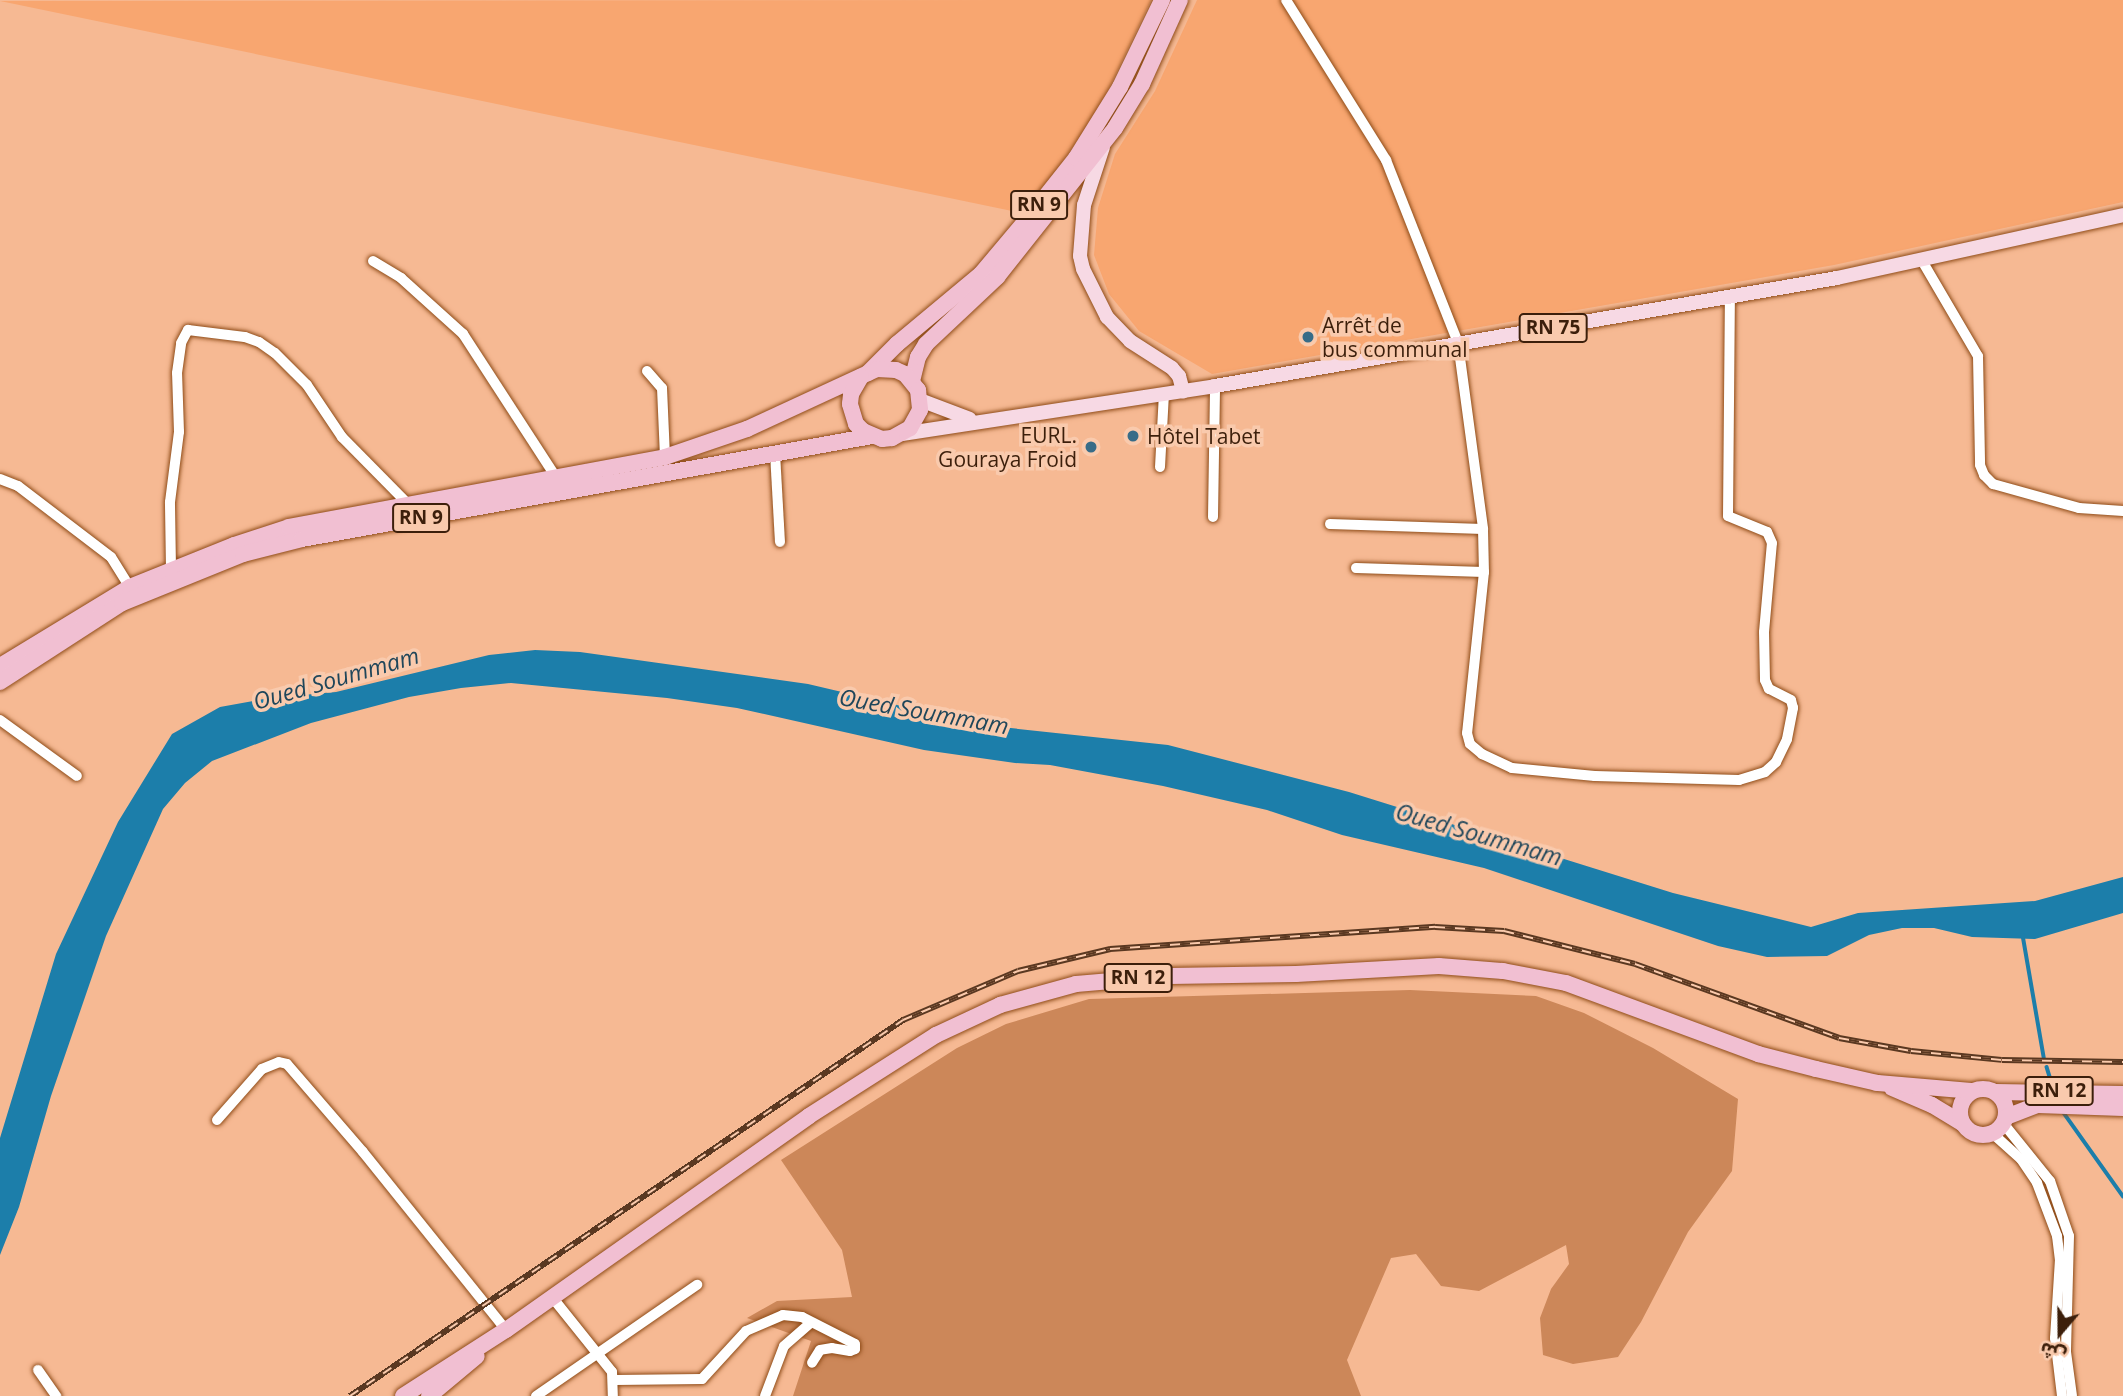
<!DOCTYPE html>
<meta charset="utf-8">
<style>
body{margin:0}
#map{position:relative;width:2123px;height:1396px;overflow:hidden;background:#f6b993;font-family:"Open Sans","Noto Sans Arabic",sans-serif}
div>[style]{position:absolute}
.built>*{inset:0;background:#f8a670}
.green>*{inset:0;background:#cc8759}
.water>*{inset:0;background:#1c7eaa}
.stream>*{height:3.5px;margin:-1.75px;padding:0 1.75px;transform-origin:1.75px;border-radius:1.75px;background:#1c7eaa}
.roads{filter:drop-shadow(0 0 2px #8f4c18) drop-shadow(0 0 2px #8f4c18)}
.minor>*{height:10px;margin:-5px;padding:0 5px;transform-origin:5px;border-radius:5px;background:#fff}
.major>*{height:14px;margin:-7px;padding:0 7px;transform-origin:7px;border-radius:7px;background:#f7d9e4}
.highway>*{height:16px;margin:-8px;padding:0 8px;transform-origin:8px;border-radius:8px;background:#f1bfd2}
.highway>.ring{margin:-8px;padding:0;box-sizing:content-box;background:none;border:16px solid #f1bfd2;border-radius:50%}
.rail>*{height:6px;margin-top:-3px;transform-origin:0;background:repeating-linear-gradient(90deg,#f9caad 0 10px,#5a3821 0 20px);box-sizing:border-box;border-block:2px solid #5a3821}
.dots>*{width:19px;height:19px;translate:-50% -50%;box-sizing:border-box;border:4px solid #f9caad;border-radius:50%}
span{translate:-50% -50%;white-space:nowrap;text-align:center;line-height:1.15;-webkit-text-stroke:7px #f9caad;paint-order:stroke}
.shield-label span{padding:2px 5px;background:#f9caad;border:2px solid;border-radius:5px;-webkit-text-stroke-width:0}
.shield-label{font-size:19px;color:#3c1f0b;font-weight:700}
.poi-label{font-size:21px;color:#3c1f0b}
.left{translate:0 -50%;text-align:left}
.right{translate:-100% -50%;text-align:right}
.water-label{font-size:23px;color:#1f465a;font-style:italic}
.north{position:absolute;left:2025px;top:1298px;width:70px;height:70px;-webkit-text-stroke:5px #f9caad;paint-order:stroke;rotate:200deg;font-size:19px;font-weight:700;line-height:28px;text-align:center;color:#3c1f0b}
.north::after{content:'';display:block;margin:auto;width:24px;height:32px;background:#3c1f0b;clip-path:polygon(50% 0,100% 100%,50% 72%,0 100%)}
</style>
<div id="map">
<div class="built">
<div style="clip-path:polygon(1151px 0,1100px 107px,1057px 170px,1022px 213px,0 1px)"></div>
<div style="clip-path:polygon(1197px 0,2123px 0,2123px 202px,1834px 265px,1212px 374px,1139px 331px,1109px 294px,1094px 255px,1098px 208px,1115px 154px,1155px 91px)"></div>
</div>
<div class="green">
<div style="clip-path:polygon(1410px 990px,1536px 996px,1584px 1013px,1653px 1048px,1738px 1099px,1732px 1171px,1688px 1232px,1641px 1322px,1618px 1357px,1573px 1364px,1543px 1355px,1540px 1318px,1551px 1289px,1569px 1264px,1566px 1245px,1479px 1291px,1441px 1286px,1416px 1254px,1391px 1258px,1347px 1360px,1361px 1396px,793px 1396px,811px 1341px,747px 1318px,777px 1301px,852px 1297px,842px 1250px,781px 1160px,957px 1048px,1006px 1024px,1089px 999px)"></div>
</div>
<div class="water">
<div style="clip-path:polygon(535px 650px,580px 652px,808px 684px,982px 725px,1168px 745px,1349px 792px,1673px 893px,1811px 927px,1858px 913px,2035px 901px,2123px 877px,2123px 913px,2035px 939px,1972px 937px,1934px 928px,1902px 928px,1869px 935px,1827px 956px,1767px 957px,1718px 946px,1484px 868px,1342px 835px,1267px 810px,1163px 786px,1050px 765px,1015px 763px,924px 750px,737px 708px,667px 698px,511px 683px,461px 688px,409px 697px,311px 723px,212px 761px,185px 783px,163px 809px,106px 936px,51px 1096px,19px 1207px,0 1255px,0 1138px,56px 954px,118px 822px,172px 734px,220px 707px,269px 698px,336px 692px,489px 655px)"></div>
</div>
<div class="stream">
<div style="left:2023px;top:935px;width:124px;rotate:80.2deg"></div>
<div style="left:2047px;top:1067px;width:14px;rotate:73deg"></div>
<div style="left:2064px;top:1113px;width:102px;rotate:54.6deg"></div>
</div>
<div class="roads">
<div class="minor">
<div style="left:1286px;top:0;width:189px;rotate:58deg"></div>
<div style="left:1386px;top:160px;width:197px;rotate:68.5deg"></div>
<div style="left:1458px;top:343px;width:188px;rotate:82.3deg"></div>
<div style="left:1483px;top:529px;width:43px;rotate:88.7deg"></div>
<div style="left:1484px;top:572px;width:162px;rotate:96deg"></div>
<div style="left:1467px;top:733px;width:11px;rotate:75deg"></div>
<div style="left:1470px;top:744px;width:16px;rotate:40deg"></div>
<div style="left:1482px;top:754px;width:33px;rotate:25deg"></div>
<div style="left:1512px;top:768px;width:83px;rotate:5.5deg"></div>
<div style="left:1595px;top:776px;width:144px;rotate:1.6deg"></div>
<div style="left:1739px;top:780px;width:27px;rotate:-17deg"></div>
<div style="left:1765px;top:772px;width:15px;rotate:-42deg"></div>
<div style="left:1776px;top:762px;width:25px;rotate:-64deg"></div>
<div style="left:1787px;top:739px;width:32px;rotate:-79deg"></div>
<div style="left:1793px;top:708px;width:8px;rotate:-104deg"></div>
<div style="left:1791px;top:700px;width:25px;rotate:-153deg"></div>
<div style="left:1769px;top:689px;width:10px;rotate:-114deg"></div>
<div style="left:1765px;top:680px;width:48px;rotate:-91.2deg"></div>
<div style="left:1764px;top:632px;width:89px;rotate:-84.9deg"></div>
<div style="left:1772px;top:543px;width:12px;rotate:-114deg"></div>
<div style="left:1767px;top:532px;width:42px;rotate:-157.7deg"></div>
<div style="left:1728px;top:516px;width:220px;rotate:-89.5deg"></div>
<div style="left:1921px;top:259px;width:113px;rotate:59.6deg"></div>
<div style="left:1978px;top:356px;width:109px;rotate:88.9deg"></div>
<div style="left:1980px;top:465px;width:11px;rotate:68deg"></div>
<div style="left:1984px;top:475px;width:13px;rotate:45deg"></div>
<div style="left:1993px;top:484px;width:89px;rotate:15.6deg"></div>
<div style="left:2079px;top:508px;width:44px;rotate:3.9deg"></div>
<div style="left:373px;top:261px;width:33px;rotate:31deg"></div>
<div style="left:401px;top:278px;width:84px;rotate:42.1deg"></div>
<div style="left:463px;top:334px;width:173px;rotate:57deg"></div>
<div style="left:647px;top:371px;width:23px;rotate:49deg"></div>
<div style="left:662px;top:388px;width:69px;rotate:87.5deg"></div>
<div style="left:775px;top:453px;width:89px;rotate:86.8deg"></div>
<div style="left:1160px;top:467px;width:73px;rotate:-86.9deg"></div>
<div style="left:0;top:479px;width:19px;rotate:21deg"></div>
<div style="left:18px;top:486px;width:117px;rotate:37.4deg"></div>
<div style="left:111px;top:557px;width:36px;rotate:58deg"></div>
<div style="left:1213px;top:517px;width:131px;rotate:-89.1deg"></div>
<div style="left:1330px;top:524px;width:153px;rotate:1.9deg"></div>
<div style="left:1356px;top:568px;width:128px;rotate:1.8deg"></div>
<div style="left:171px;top:569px;width:67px;rotate:-90.9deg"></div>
<div style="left:170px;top:502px;width:71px;rotate:-82.7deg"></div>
<div style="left:179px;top:432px;width:59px;rotate:-91.9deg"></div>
<div style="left:177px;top:373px;width:30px;rotate:-82deg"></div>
<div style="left:181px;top:343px;width:15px;rotate:-62deg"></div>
<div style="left:188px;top:330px;width:57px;rotate:7deg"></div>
<div style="left:245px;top:337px;width:15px;rotate:20deg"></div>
<div style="left:259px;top:342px;width:19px;rotate:35deg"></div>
<div style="left:275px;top:353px;width:45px;rotate:45deg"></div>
<div style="left:307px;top:385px;width:63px;rotate:56.1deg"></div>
<div style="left:342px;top:437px;width:95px;rotate:45.4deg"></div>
<div style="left:0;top:720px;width:95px;rotate:36deg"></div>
<div style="left:217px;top:1120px;width:68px;rotate:-48.6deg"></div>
<div style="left:262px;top:1069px;width:18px;rotate:-22deg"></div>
<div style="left:279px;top:1062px;width:8px;rotate:14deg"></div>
<div style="left:287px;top:1064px;width:116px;rotate:49.2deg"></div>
<div style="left:363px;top:1152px;width:228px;rotate:51.2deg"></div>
<div style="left:2003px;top:1123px;width:75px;rotate:51deg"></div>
<div style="left:2050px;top:1181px;width:58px;rotate:70.9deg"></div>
<div style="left:2069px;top:1236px;width:116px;rotate:91.5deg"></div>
<div style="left:2066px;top:1352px;width:44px;rotate:82.2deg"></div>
<div style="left:1992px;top:1133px;width:39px;rotate:42deg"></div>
<div style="left:2021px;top:1159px;width:29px;rotate:56deg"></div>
<div style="left:2037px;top:1183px;width:57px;rotate:69.3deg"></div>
<div style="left:2057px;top:1236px;width:23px;rotate:83deg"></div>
<div style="left:2060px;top:1259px;width:79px;rotate:93.6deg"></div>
<div style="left:2055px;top:1338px;width:58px;rotate:83.1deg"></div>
<div style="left:552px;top:1297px;width:96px;rotate:51.3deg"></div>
<div style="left:612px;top:1372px;width:24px;rotate:88deg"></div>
<div style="left:38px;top:1370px;width:32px;rotate:55deg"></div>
<div style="left:615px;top:1380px;width:87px;rotate:-0.7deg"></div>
<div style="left:702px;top:1379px;width:65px;rotate:-47.5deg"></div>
<div style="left:746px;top:1331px;width:40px;rotate:-23.4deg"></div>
<div style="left:783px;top:1315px;width:19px;rotate:6deg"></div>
<div style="left:802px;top:1317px;width:59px;rotate:27deg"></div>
<div style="left:855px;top:1344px;width:5px;rotate:90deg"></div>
<div style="left:855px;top:1349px;width:5px;rotate:158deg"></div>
<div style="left:850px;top:1351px;width:18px;rotate:-171deg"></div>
<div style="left:832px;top:1348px;width:12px;rotate:171deg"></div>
<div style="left:820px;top:1350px;width:15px;rotate:122deg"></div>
<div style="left:536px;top:1396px;width:196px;rotate:-34.6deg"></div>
<div style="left:765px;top:1396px;width:53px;rotate:-69.2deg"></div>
<div style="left:784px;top:1346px;width:35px;rotate:-41deg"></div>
</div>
<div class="major">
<div style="left:1103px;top:147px;width:61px;rotate:108.1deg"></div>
<div style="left:1084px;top:205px;width:51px;rotate:94.5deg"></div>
<div style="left:1080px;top:256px;width:13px;rotate:77deg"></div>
<div style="left:1083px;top:269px;width:54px;rotate:63.4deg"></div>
<div style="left:1107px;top:317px;width:33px;rotate:46deg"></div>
<div style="left:1130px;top:341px;width:50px;rotate:32.7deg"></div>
<div style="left:1172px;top:368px;width:11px;rotate:49deg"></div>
<div style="left:1179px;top:376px;width:16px;rotate:75deg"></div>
<div style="left:920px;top:400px;width:53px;rotate:20.8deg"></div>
<div style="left:902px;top:434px;width:317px;rotate:-8.7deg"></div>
<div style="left:1215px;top:386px;width:631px;rotate:-9.85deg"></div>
<div style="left:1837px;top:278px;width:293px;rotate:-12.4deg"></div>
</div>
<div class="highway">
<div style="left:868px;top:373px;width:41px;rotate:-45deg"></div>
<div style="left:897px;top:344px;width:109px;rotate:-39.8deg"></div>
<div style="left:981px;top:274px;width:82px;rotate:-49.9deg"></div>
<div style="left:1034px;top:211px;width:68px;rotate:-51.6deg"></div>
<div style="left:1076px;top:158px;width:84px;rotate:-58.2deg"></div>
<div style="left:1120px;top:87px;width:97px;rotate:-64.2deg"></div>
<div style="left:912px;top:381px;width:25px;rotate:-76deg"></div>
<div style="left:918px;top:357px;width:15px;rotate:-58deg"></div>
<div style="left:926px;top:344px;width:98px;rotate:-43.3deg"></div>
<div style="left:997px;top:277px;width:190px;rotate:-51.6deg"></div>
<div style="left:1115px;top:128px;width:52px;rotate:-58.5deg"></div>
<div style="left:1142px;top:84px;width:92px;rotate:-65.7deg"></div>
<div style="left:0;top:666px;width:152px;rotate:-31.3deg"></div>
<div style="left:130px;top:587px;width:112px;rotate:-22deg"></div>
<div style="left:234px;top:545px;width:58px;rotate:-18.1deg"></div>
<div style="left:289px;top:527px;width:382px;rotate:-10.5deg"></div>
<div style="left:665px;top:457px;width:87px;rotate:-18.9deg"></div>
<div style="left:747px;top:429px;width:143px;rotate:-24.8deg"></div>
<div style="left:877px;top:369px;width:19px;rotate:3deg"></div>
<div style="left:896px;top:370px;width:10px;rotate:24deg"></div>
<div style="left:905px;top:374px;width:21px;rotate:51deg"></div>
<div style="left:918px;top:390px;width:20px;rotate:84deg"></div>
<div style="left:920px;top:410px;width:21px;rotate:119deg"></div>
<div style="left:910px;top:428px;width:21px;rotate:151deg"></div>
<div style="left:892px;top:438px;width:10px;rotate:174deg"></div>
<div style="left:882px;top:439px;width:21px;rotate:-157deg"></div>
<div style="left:863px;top:431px;width:10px;rotate:-135deg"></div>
<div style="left:856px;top:424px;width:21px;rotate:-107deg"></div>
<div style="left:850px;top:404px;width:10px;rotate:-84deg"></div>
<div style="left:851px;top:394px;width:20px;rotate:-60deg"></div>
<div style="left:0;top:682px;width:145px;rotate:-32.9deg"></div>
<div style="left:122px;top:603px;width:131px;rotate:-22deg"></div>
<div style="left:243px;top:554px;width:61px;rotate:-14.3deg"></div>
<div style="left:302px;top:539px;width:579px;rotate:-10.24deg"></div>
<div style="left:1892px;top:1088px;width:43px;rotate:23deg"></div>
<div style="left:1932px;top:1105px;width:35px;rotate:31deg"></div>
<div class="ring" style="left:1960px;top:1089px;width:30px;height:30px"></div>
<div style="left:1995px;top:1092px;width:128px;rotate:0.9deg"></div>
<div style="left:2006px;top:1117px;width:34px;rotate:-21deg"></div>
<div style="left:2038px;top:1105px;width:85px;rotate:2deg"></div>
<div style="left:403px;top:1396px;width:122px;rotate:-32.7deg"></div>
<div style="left:506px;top:1330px;width:371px;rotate:-35.2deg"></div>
<div style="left:809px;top:1116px;width:151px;rotate:-32.5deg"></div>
<div style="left:936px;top:1035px;width:71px;rotate:-25.1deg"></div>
<div style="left:1000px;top:1005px;width:79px;rotate:-15.4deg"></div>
<div style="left:1076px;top:984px;width:94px;rotate:-4.9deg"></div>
<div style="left:1170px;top:976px;width:126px;rotate:-0.9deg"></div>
<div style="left:1296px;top:974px;width:143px;rotate:-3.2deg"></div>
<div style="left:1439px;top:966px;width:64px;rotate:4.5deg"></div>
<div style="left:1503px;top:971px;width:64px;rotate:10.8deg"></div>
<div style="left:1566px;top:983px;width:205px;rotate:20.3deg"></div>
<div style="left:1758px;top:1054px;width:60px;rotate:14.5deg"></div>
<div style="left:1816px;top:1069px;width:63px;rotate:12.9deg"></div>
<div style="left:1877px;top:1083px;width:95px;rotate:4.8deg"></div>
<div style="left:429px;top:1396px;width:62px;rotate:-39.8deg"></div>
</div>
</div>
<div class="rail">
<div style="left:350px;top:1396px;width:669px;rotate:-34.21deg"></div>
<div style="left:903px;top:1020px;width:125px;rotate:-23.1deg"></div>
<div style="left:1018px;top:971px;width:95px;rotate:-13.4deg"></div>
<div style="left:1110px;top:949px;width:326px;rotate:-3.9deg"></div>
<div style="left:1435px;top:927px;width:69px;rotate:3.3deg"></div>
<div style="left:1504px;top:931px;width:135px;rotate:14.1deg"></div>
<div style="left:1635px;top:964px;width:217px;rotate:19.9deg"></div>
<div style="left:1839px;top:1038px;width:73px;rotate:10.2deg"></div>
<div style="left:1911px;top:1051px;width:91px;rotate:5.6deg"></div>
<div style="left:2002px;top:1060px;width:121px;rotate:0.9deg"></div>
</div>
<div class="dots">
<div style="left:1308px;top:337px;background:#376c88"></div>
<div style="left:1133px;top:436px;background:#376c88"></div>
<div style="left:1091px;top:447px;background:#376c88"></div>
</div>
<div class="shield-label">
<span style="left:1039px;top:205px">RN 9</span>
<span style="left:1553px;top:328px">RN 75</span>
<span style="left:421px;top:518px">RN 9</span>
<span style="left:1138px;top:978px">RN 12</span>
<span style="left:2059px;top:1091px">RN 12</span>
</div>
<div class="poi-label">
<span class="left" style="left:1322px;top:337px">Arrêt de<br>bus communal</span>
<span class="right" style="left:1077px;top:447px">EURL.<br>Gouraya Froid</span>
<span class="left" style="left:1147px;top:436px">Hôtel Tabet</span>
</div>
<div class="water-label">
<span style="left:336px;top:678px;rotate:-16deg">Oued Soummam</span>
<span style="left:924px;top:711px;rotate:10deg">Oued Soummam</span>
<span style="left:1479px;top:834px;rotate:16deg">Oued Soummam</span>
</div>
<div class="north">ش</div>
</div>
